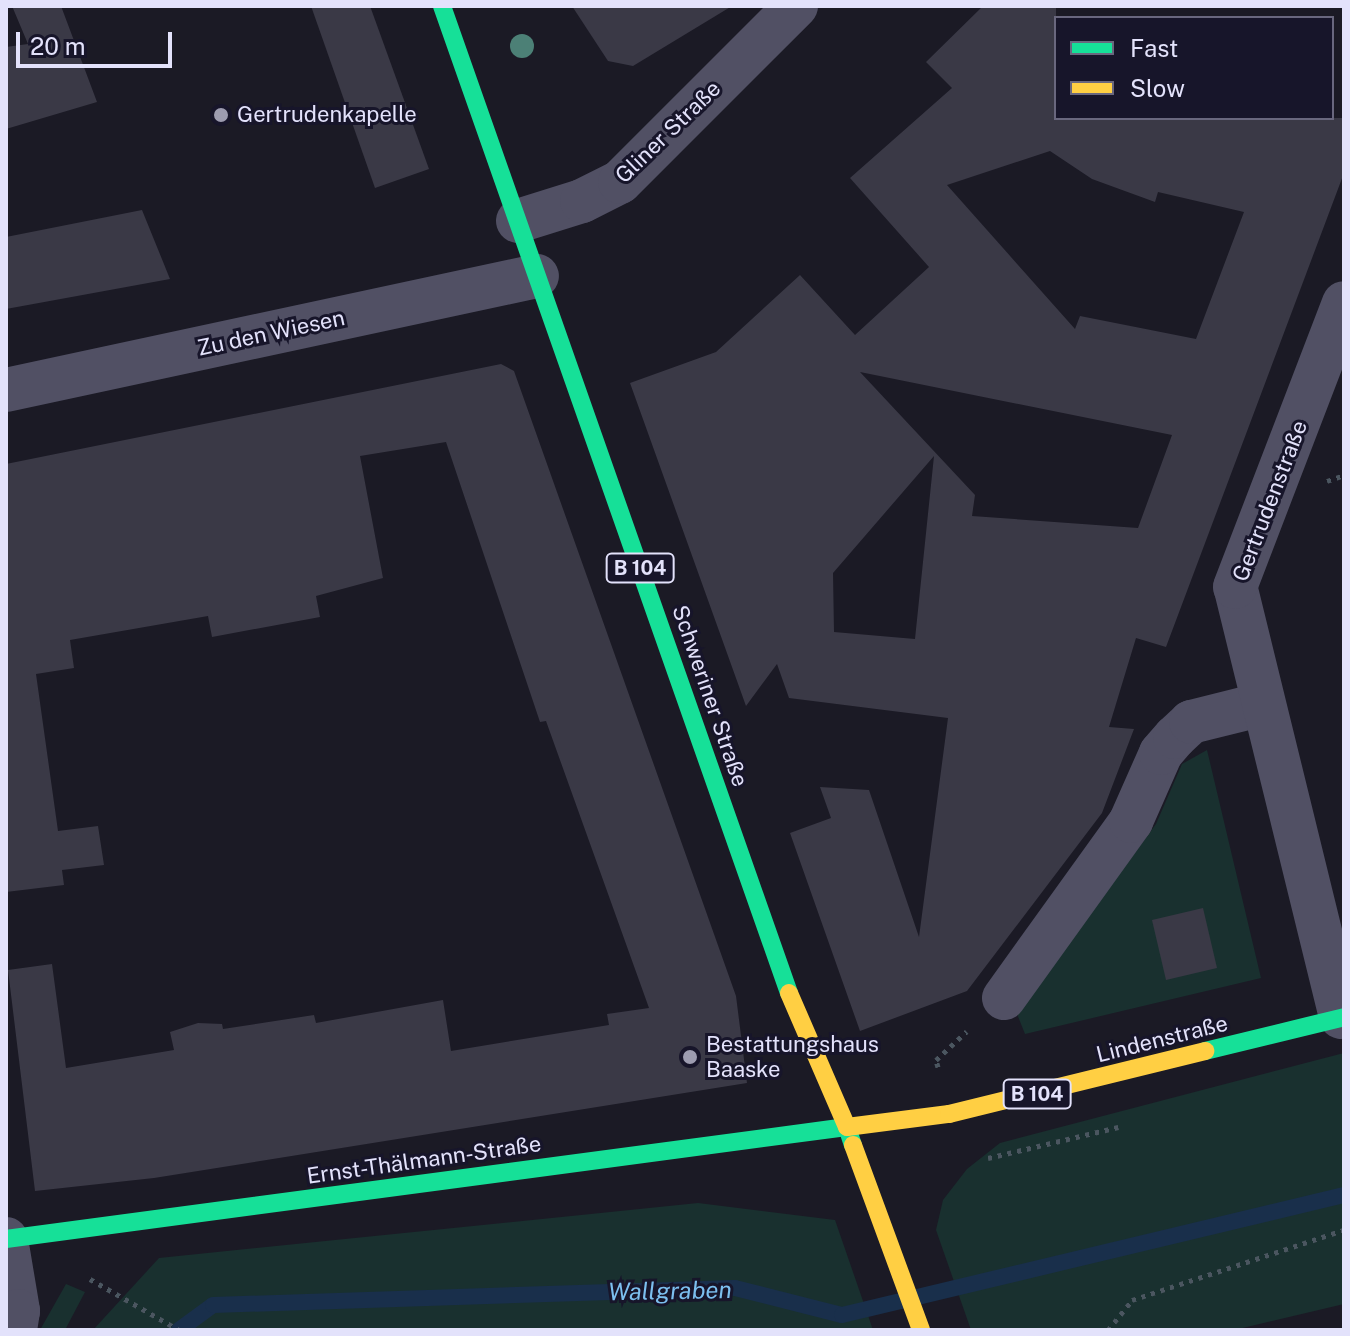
<!DOCTYPE html>
<meta charset="utf-8">
<style>
body{margin:0}
#map{position:relative;width:1350px;height:1336px;overflow:hidden;background:#1b1a25;font-family:"Public Sans",sans-serif}
div>[style]{position:absolute}
.green>*{inset:0;background:#19302f}
.stream>*{height:16px;margin:-8px;padding:0 8px;transform-origin:8px;border-radius:8px;background:#192f4b}
.building>*{inset:0;background:#3a3946}
.path>*{height:5px;margin-top:-2.5px;transform-origin:0;background:repeating-linear-gradient(90deg,#4b5660 0 4px,transparent 0 10px)}
.street>*{height:44px;margin:-22px;padding:0 22px;transform-origin:22px;border-radius:22px;background:#515064}
.fast>*{height:18px;margin:-9px;padding:0 9px;transform-origin:9px;border-radius:9px;background:#16e098}
.slow>*{height:18px;margin:-9px;padding:0 9px;transform-origin:9px;border-radius:9px;background:#ffcf43}
.trees>*{width:24px;height:24px;margin:-12px;border-radius:50%;background:#4c8076}
.dots>*{width:22px;height:22px;translate:-50% -50%;box-sizing:border-box;border:4px solid #17152a;border-radius:50%}
span{translate:-50% -50%;white-space:nowrap;text-align:center;line-height:1.15;-webkit-text-stroke:6px #17152a;paint-order:stroke}
.shield-label span{padding:2px 6px;background:#17152a;border:2px solid;border-radius:6px;-webkit-text-stroke-width:0}
.shield-label{font-size:20px;color:#e3e2fb;font-weight:700}
.poi-label{font-size:22px;color:#e3e2fb}
.left{translate:0 -50%;text-align:left}
.street-label{font-size:22px;color:#e3e2fb}
.water-label{font-size:24px;color:#7cbfef;font-style:italic}
.frame{position:absolute;inset:0;border:8px solid #e3e2fb;pointer-events:none}
.legend{position:absolute;left:1054px;top:16px;width:280px;height:104px;box-sizing:border-box;background:#17152a;border:2px solid #69677e;margin:0;padding:10px 14px;list-style:none;font-size:24px;color:#e3e2fb}
.legend li{display:flex;align-items:center;gap:16px;height:40px}
.legend b{width:40px;border:2px solid #69677e}
.scale{position:absolute;left:16px;top:32px;width:156px;height:36px;box-sizing:border-box;border:4px solid #e3e2fb;border-top:0;padding-left:10px;font-size:24px;line-height:28px;white-space:nowrap;color:#e3e2fb;-webkit-text-stroke:6px #17152a;paint-order:stroke}
</style>
<div id="map">
<div class="green">
<div style="clip-path:polygon(1207px 750px,1261px 978px,1025px 1034px,1017px 1014px,1156px 824px,1182px 764px)"></div>
<div style="clip-path:polygon(1344px 1053px,1344px 1304px,1234px 1330px,971px 1330px,936px 1230px,943px 1200px,967px 1169px,1000px 1143px)"></div>
<div style="clip-path:polygon(698px 1203px,835px 1220px,873px 1330px,93px 1330px,159px 1258px)"></div>
<div style="clip-path:polygon(66px 1284px,85px 1292px,65px 1330px,40px 1330px)"></div>
</div>
<div class="stream">
<div style="left:179px;top:1330px;width:42px;rotate:-36.3deg"></div>
<div style="left:213px;top:1305px;width:522px;rotate:-1.87deg"></div>
<div style="left:735px;top:1288px;width:110px;rotate:14.2deg"></div>
<div style="left:842px;top:1315px;width:516px;rotate:-13.44deg"></div>
</div>
<div class="building">
<div style="clip-path:polygon(12px 6px,61px 6px,97px 102px,6px 129px,6px 47px,28px 44px)"></div>
<div style="clip-path:polygon(311px 6px,370px 6px,429px 169px,375px 188px)"></div>
<div style="clip-path:polygon(572px 6px,732px 6px,633px 66px,608px 61px)"></div>
<div style="clip-path:polygon(evenodd,983px 6px,1056px 6px,1056px 118px,1344px 118px,1344px 173px,1166px 647px,1136px 638px,1109px 727px,1134px 729px,1102px 813px,967px 991px,860px 1031px,790px 833px,831px 818px,820px 787px,869px 790px,919px 937px,948px 718px,789px 698px,777px 664px,746px 706px,630px 383px,716px 352px,800px 275px,855px 335px,929px 267px,850px 178px,952px 88px,926px 62px,983px 6px,1050px 151px,1092px 179px,1155px 202px,1158px 192px,1244px 212px,1196px 339px,1080px 316px,1075px 329px,947px 185px,1050px 151px,983px 6px,860px 372px,1172px 435px,1138px 528px,972px 516px,975px 495px,860px 372px,983px 6px,934px 456px,915px 639px,834px 632px,833px 573px,934px 456px)"></div>
<div style="clip-path:polygon(142px 210px,170px 279px,6px 309px,6px 237px)"></div>
<div style="clip-path:polygon(501px 364px,514px 371px,736px 996px,747px 1083px,154px 1178px,35px 1191px,8px 970px,52px 964px,66px 1068px,174px 1050px,170px 1032px,198px 1023px,222px 1024px,223px 1029px,314px 1015px,316px 1023px,443px 1000px,451px 1051px,609px 1025px,607px 1014px,649px 1008px,546px 721px,540px 722px,446px 442px,360px 456px,383px 578px,316px 596px,320px 617px,212px 637px,208px 616px,70px 640px,74px 668px,36px 674px,58px 831px,98px 826px,104px 865px,62px 870px,64px 885px,6px 892px,6px 464px)"></div>
<div style="clip-path:polygon(1203px 908px,1217px 968px,1166px 980px,1152px 920px)"></div>
</div>
<div class="path">
<div style="left:1327px;top:481px;width:18px;rotate:-19deg"></div>
<div style="left:938px;top:1067px;width:7px;rotate:-106deg"></div>
<div style="left:936px;top:1060px;width:42px;rotate:-43.1deg"></div>
<div style="left:988px;top:1158px;width:134px;rotate:-13.4deg"></div>
<div style="left:90px;top:1279px;width:103px;rotate:29.8deg"></div>
<div style="left:1108px;top:1330px;width:38px;rotate:-51deg"></div>
<div style="left:1132px;top:1300px;width:223px;rotate:-18.3deg"></div>
</div>
<div class="street">
<div style="left:518px;top:221px;width:67px;rotate:-17.4deg"></div>
<div style="left:582px;top:201px;width:42px;rotate:-26.6deg"></div>
<div style="left:620px;top:182px;width:249px;rotate:-45deg"></div>
<div style="left:6px;top:390px;width:543px;rotate:-12.12deg"></div>
<div style="left:1004px;top:998px;width:218px;rotate:-54.3deg"></div>
<div style="left:1131px;top:821px;width:74px;rotate:-66.2deg"></div>
<div style="left:1161px;top:753px;width:21px;rotate:-49deg"></div>
<div style="left:1175px;top:737px;width:22px;rotate:-43deg"></div>
<div style="left:1191px;top:722px;width:74px;rotate:-14deg"></div>
<div style="left:1341px;top:1017px;width:443px;rotate:-103.8deg"></div>
<div style="left:1235px;top:587px;width:304px;rotate:-69deg"></div>
<div style="left:6px;top:1239px;width:73px;rotate:80.5deg"></div>
<div style="left:18px;top:1311px;width:19px;rotate:99deg"></div>
</div>
<div class="fast">
<div style="left:442px;top:6px;width:1046px;rotate:70.63deg"></div>
<div style="left:1205px;top:1051px;width:143px;rotate:-13.7deg"></div>
<div style="left:6px;top:1239px;width:848px;rotate:-7.59deg"></div>
<div style="left:847px;top:1127px;width:19px;rotate:72deg"></div>
</div>
<div class="slow">
<div style="left:789px;top:993px;width:146px;rotate:66.6deg"></div>
<div style="left:847px;top:1127px;width:103px;rotate:-7.3deg"></div>
<div style="left:949px;top:1114px;width:264px;rotate:-13.8deg"></div>
<div style="left:853px;top:1145px;width:197px;rotate:69.8deg"></div>
</div>
<div class="trees">
<div style="left:522px;top:46px"></div>
</div>
<div class="dots">
<div style="left:221px;top:115px;background:#9d9cb0"></div>
<div style="left:690px;top:1057px;background:#9d9cb0"></div>
</div>
<div class="shield-label">
<span style="left:640px;top:568px">B 104</span>
<span style="left:1037px;top:1094px">B 104</span>
</div>
<div class="poi-label">
<span class="left" style="left:237px;top:115px">Gertrudenkapelle</span>
<span class="left" style="left:706px;top:1057px">Bestattungshaus<br>Baaske</span>
</div>
<div class="street-label">
<span style="left:668px;top:132px;rotate:-44deg">Gliner Straße</span>
<span style="left:271px;top:333px;rotate:-12deg">Zu den Wiesen</span>
<span style="left:1270px;top:501px;rotate:-69deg">Gertrudenstraße</span>
<span style="left:710px;top:696px;rotate:71deg">Schweriner Straße</span>
<span style="left:1162px;top:1039px;rotate:-14deg">Lindenstraße</span>
<span style="left:424px;top:1160px;rotate:-8deg">Ernst-Thälmann-Straße</span>
</div>
<div class="water-label">
<span style="left:670px;top:1291px;rotate:-1deg">Wallgraben</span>
</div>
<div class="frame"></div>
<ul class="legend">
<li><b style="height:10px;background:#16e098"></b>Fast</li>
<li><b style="height:10px;background:#ffcf43"></b>Slow</li>
</ul>
<div class="scale">20 m</div>
</div>
